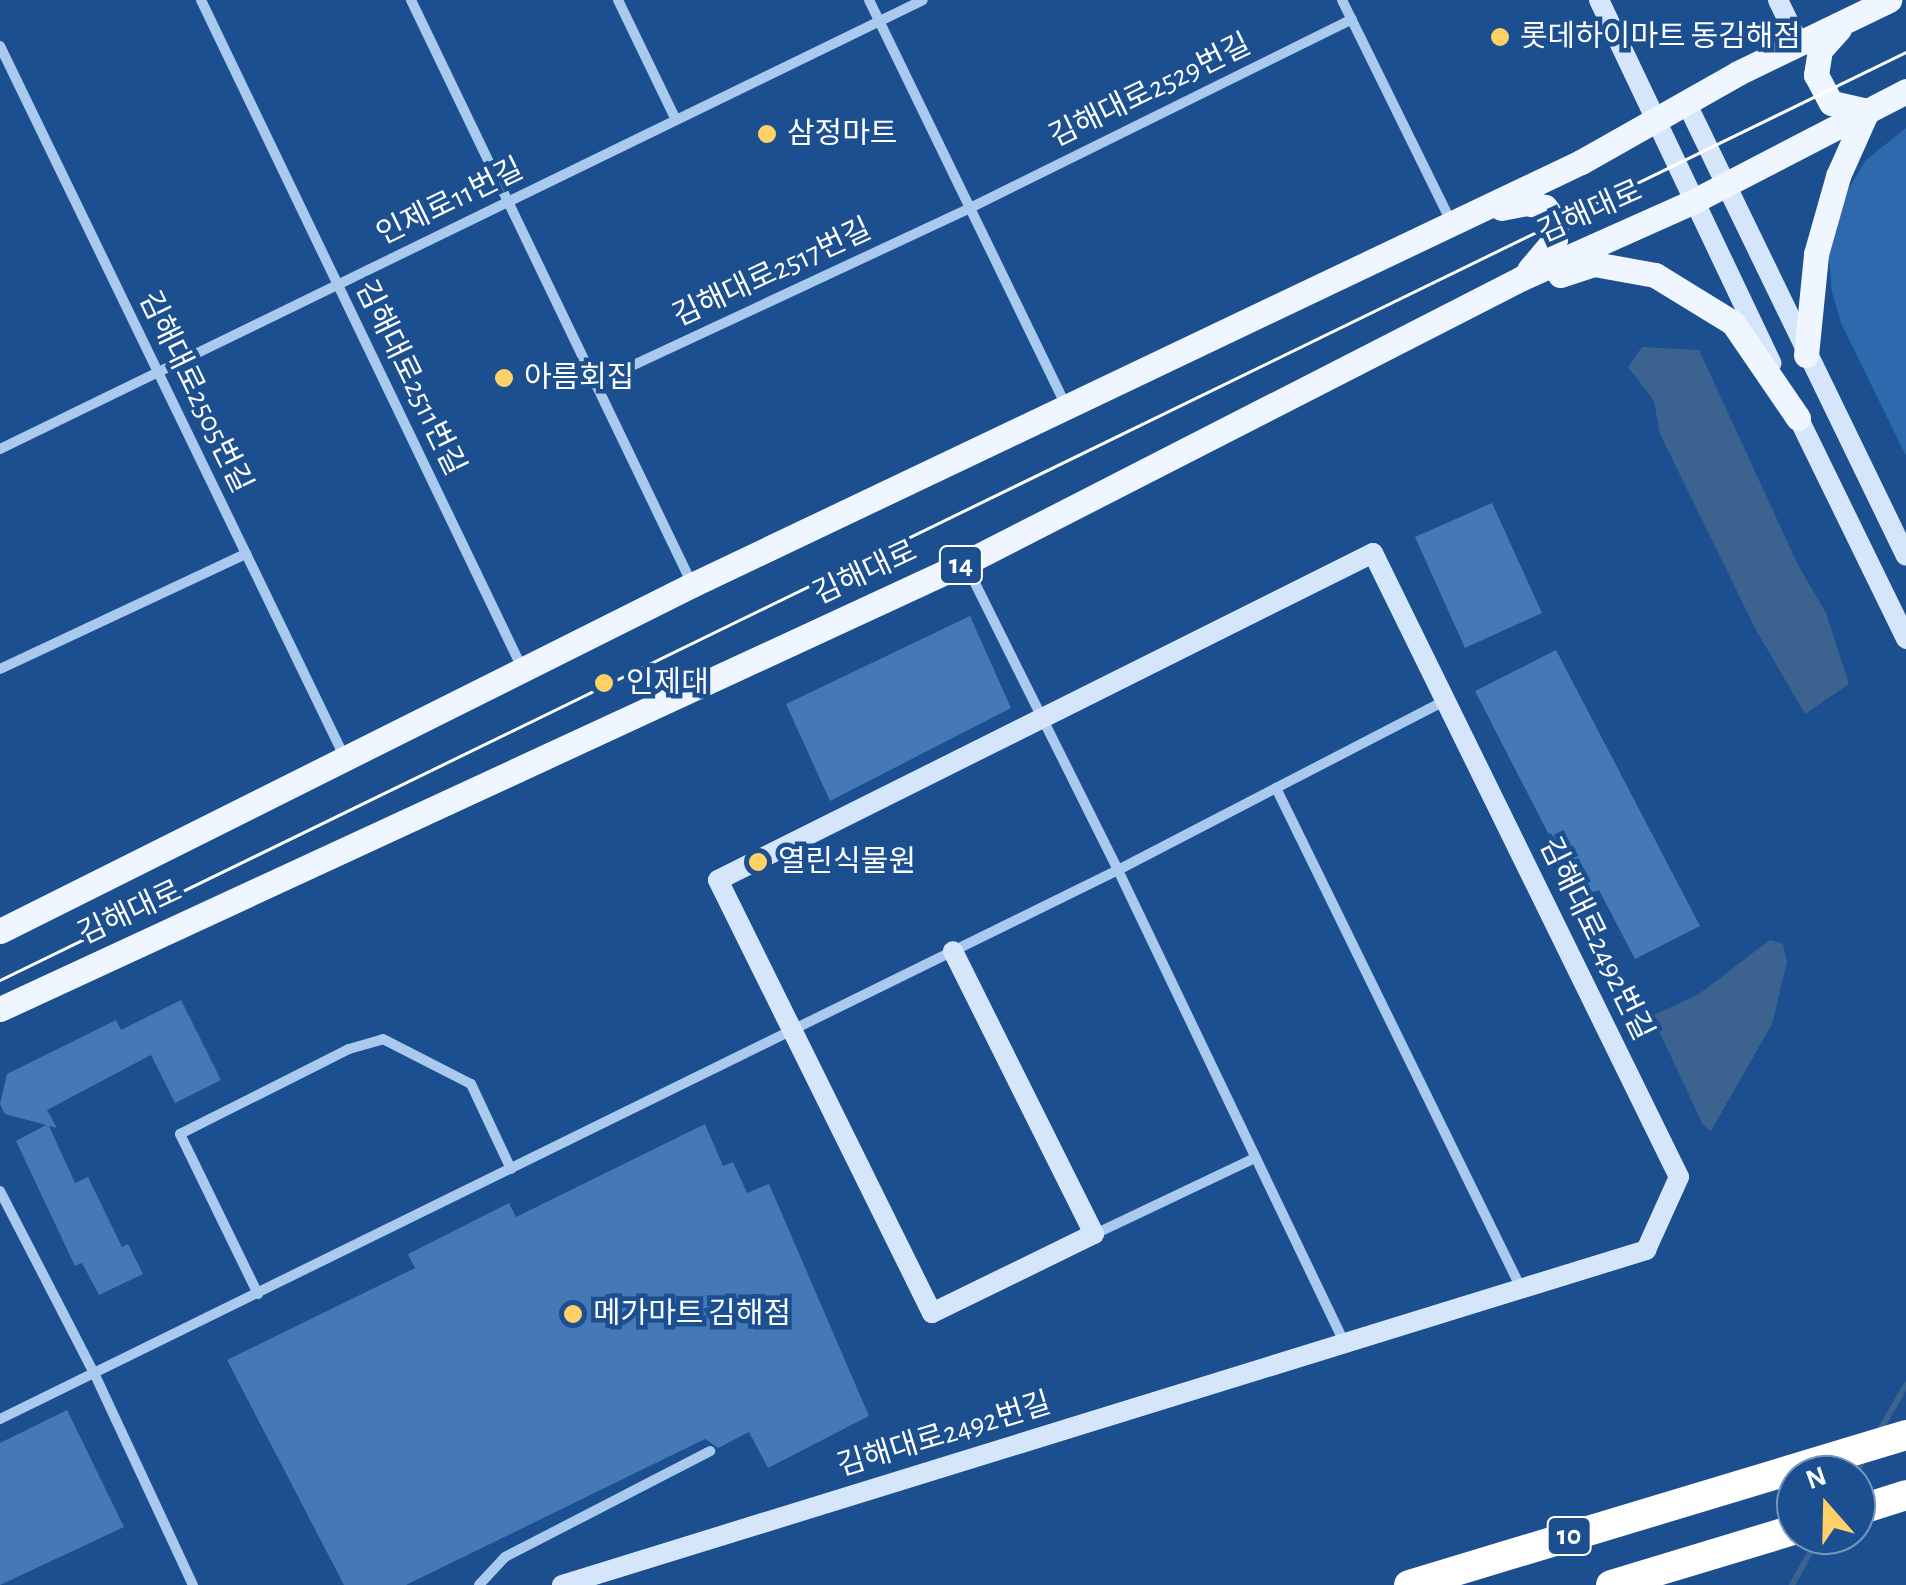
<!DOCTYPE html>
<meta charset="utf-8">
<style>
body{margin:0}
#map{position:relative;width:1906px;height:1585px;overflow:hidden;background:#1b4f8f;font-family:"Alegreya Sans","Noto Sans KR",sans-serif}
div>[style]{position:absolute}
.green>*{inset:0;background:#2e69ad}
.water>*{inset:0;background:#3c6290}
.stream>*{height:6px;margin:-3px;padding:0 3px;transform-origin:3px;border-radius:3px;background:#3c6290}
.building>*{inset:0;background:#4478b7}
.street>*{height:10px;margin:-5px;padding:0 5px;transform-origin:5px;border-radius:5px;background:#a9c9ee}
.secondary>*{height:20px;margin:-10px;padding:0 10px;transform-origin:10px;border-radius:10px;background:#d6e6fa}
.primary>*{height:25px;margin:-12.5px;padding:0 12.5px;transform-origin:12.5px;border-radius:12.5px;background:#f0f6ff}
.highway>*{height:30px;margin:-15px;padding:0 15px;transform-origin:15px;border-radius:15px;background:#fff}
.tram>*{height:2.5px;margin:-1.25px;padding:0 1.25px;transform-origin:1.25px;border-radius:1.25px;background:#fff}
.dots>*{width:28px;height:28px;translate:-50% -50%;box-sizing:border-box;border:5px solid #1b4f8f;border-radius:50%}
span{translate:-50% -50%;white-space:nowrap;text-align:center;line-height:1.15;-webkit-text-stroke:9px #1b4f8f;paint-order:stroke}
.shield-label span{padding:2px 8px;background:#1b4f8f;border:2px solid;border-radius:8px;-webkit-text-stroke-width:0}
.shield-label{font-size:28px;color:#fff;font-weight:700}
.poi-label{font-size:30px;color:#fff}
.left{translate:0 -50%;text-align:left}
.street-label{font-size:30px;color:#fff}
.north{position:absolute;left:1776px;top:1455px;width:100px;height:100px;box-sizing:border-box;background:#1b4f8f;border:2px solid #7695bc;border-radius:50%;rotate:340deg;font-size:28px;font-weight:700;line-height:40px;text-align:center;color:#fff}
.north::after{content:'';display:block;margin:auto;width:35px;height:45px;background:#ffd166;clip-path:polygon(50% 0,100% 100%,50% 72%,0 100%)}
</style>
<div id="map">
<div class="green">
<div style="clip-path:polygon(1906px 128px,1906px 456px,1841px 323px,1832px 292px,1827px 238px,1841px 201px,1866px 160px)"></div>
</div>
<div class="water">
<div style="clip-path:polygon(1642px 347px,1699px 350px,1798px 565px,1826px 613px,1849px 684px,1805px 714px,1755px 628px,1660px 434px,1654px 401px,1628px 367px)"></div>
<div style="clip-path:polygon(1770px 940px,1783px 944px,1787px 962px,1772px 1024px,1711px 1131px,1703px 1125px,1652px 1016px,1699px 994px)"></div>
</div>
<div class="stream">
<div style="left:1879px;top:1432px;width:54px;rotate:-60.1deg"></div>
<div style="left:1855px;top:1475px;width:17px;rotate:-62deg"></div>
<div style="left:1792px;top:1585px;width:57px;rotate:-60.8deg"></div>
</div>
<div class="building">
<div style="clip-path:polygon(1492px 503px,1542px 613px,1465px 648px,1415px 537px)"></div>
<div style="clip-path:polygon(970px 616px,1011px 708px,830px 801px,786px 704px)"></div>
<div style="clip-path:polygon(1556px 650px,1700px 926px,1635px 959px,1599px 890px,1582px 899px,1475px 691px)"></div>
<div style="clip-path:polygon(181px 1000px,221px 1080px,175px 1103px,151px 1055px,47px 1110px,57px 1128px,49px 1126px,75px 1183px,88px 1177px,122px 1247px,128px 1244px,143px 1274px,99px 1295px,82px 1263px,75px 1266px,16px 1141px,46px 1125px,5px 1114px,0 1104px,7px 1074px,116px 1020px,121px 1030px)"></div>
<div style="clip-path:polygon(705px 1124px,723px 1166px,733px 1162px,747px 1193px,769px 1184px,869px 1416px,768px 1468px,749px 1432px,718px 1448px,705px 1439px,406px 1585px,344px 1585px,227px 1360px,415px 1268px,408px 1254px,509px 1203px,516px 1217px)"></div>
<div style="clip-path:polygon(67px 1410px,124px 1527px,0 1585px,0 1443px)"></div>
</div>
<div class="street">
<div style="left:201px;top:0;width:743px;rotate:64.33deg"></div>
<div style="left:411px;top:0;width:648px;rotate:64.3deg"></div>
<div style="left:618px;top:0;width:133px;rotate:64.2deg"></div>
<div style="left:869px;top:0;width:449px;rotate:64.1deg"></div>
<div style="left:1342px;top:0;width:247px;rotate:63.8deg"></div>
<div style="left:0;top:46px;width:791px;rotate:64.15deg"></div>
<div style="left:595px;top:383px;width:414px;rotate:-25deg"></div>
<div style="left:970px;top:208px;width:426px;rotate:-26.3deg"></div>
<div style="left:0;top:449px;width:1026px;rotate:-25.94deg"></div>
<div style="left:0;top:669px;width:272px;rotate:-25.1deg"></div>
<div style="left:1276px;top:788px;width:557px;rotate:63.9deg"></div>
<div style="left:0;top:1191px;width:207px;rotate:62.7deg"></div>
<div style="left:95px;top:1375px;width:232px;rotate:65deg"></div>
<div style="left:1095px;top:1234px;width:177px;rotate:-25.4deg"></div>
<div style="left:258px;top:1294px;width:178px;rotate:-116deg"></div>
<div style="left:180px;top:1134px;width:189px;rotate:-26.7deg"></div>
<div style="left:349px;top:1049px;width:35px;rotate:-16deg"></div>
<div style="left:383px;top:1039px;width:99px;rotate:27.1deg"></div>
<div style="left:471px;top:1084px;width:94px;rotate:64.8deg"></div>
<div style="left:1344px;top:1342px;width:523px;rotate:-115.59deg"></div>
<div style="left:1118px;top:870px;width:369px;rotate:-27.4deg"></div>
<div style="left:0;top:1419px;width:1246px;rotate:-26.15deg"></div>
<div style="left:1118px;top:870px;width:343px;rotate:-116.5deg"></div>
<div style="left:479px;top:1585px;width:38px;rotate:-47deg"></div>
<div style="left:505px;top:1557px;width:231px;rotate:-27.3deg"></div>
</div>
<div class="secondary">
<div style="left:1599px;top:0;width:402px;rotate:64.6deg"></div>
<div style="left:1778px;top:0;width:48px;rotate:64deg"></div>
<div style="left:1686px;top:102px;width:504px;rotate:64.15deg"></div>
<div style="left:1793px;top:407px;width:258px;rotate:64deg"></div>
<div style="left:562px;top:1585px;width:1135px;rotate:-17.17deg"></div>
<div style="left:1646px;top:1250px;width:80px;rotate:-65.7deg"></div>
<div style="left:1679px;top:1177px;width:695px;rotate:-116.12deg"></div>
<div style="left:1373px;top:553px;width:732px;rotate:153.47deg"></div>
<div style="left:718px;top:880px;width:483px;rotate:63.7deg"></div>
<div style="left:932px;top:1313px;width:180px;rotate:-26deg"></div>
<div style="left:1094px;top:1234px;width:316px;rotate:-116.5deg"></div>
</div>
<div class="primary">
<div style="left:1501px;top:208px;width:25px;rotate:-11deg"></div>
<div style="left:1526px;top:203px;width:19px;rotate:12deg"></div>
<div style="left:1545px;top:207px;width:18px;rotate:52deg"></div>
<div style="left:1556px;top:221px;width:18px;rotate:93deg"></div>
<div style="left:1555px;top:239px;width:40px;rotate:130deg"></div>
<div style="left:1560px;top:275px;width:36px;rotate:-18deg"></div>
<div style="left:1594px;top:264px;width:62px;rotate:10.2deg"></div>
<div style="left:1655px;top:275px;width:92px;rotate:31.6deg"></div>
<div style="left:1733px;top:323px;width:115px;rotate:55.6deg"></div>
<div style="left:1806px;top:355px;width:101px;rotate:-84.3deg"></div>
<div style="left:1816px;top:254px;width:81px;rotate:-74.2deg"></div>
<div style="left:1838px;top:176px;width:71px;rotate:-66deg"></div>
<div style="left:1867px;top:111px;width:37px;rotate:-167deg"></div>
<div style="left:1831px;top:103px;width:32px;rotate:-118deg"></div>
<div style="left:1816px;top:75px;width:25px;rotate:-81deg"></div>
<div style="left:1820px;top:50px;width:28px;rotate:-48deg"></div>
<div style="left:0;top:931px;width:774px;rotate:-26.57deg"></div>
<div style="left:692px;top:585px;width:985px;rotate:-25.45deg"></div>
<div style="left:1581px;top:162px;width:180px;rotate:-29.5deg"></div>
<div style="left:1738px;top:73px;width:168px;rotate:-25.8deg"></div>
<div style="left:0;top:1009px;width:1063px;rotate:-24.81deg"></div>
<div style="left:965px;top:563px;width:626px;rotate:-27.1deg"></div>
<div style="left:1522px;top:278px;width:186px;rotate:-24.1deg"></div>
<div style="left:1692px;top:202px;width:241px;rotate:-27.4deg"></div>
</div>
<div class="highway">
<div style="left:1856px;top:1511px;width:52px;rotate:-17.7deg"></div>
<div style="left:1409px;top:1585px;width:519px;rotate:-16.79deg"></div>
<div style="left:1611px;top:1585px;width:193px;rotate:-16.8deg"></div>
</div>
<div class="tram">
<div style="left:0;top:980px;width:2120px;rotate:-25.96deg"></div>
</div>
<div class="dots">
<div style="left:1500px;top:37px;background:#ffd166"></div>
<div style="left:767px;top:134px;background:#ffd166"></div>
<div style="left:504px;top:378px;background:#ffd166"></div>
<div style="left:604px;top:683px;background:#ffd166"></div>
<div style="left:758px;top:862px;background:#ffd166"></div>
<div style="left:573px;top:1314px;background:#ffd166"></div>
</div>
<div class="shield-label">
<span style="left:961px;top:565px">14</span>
<span style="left:1569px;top:1536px">10</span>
</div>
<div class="poi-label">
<span class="left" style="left:1520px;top:37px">롯데하이마트 동김해점</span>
<span class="left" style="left:787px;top:134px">삼정마트</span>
<span class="left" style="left:524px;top:378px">아름회집</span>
<span class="left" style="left:626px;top:683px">인제대</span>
<span class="left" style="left:778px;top:862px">열린식물원</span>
<span class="left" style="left:593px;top:1314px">메가마트 김해점</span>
</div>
<div class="street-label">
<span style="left:1150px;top:91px;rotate:-26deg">김해대로2529번길</span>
<span style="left:450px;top:202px;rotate:-26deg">인제로11번길</span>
<span style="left:1590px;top:212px;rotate:-24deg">김해대로</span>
<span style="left:772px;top:273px;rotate:-25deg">김해대로2517번길</span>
<span style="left:410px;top:378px;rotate:64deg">김해대로2511번길</span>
<span style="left:195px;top:392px;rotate:64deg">김해대로2505번길</span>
<span style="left:865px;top:573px;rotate:-25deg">김해대로</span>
<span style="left:130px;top:913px;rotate:-25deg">김해대로</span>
<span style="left:1596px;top:939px;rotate:64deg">김해대로2492번길</span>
<span style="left:944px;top:1435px;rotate:-17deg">김해대로2492번길</span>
</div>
<div class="north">N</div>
</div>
